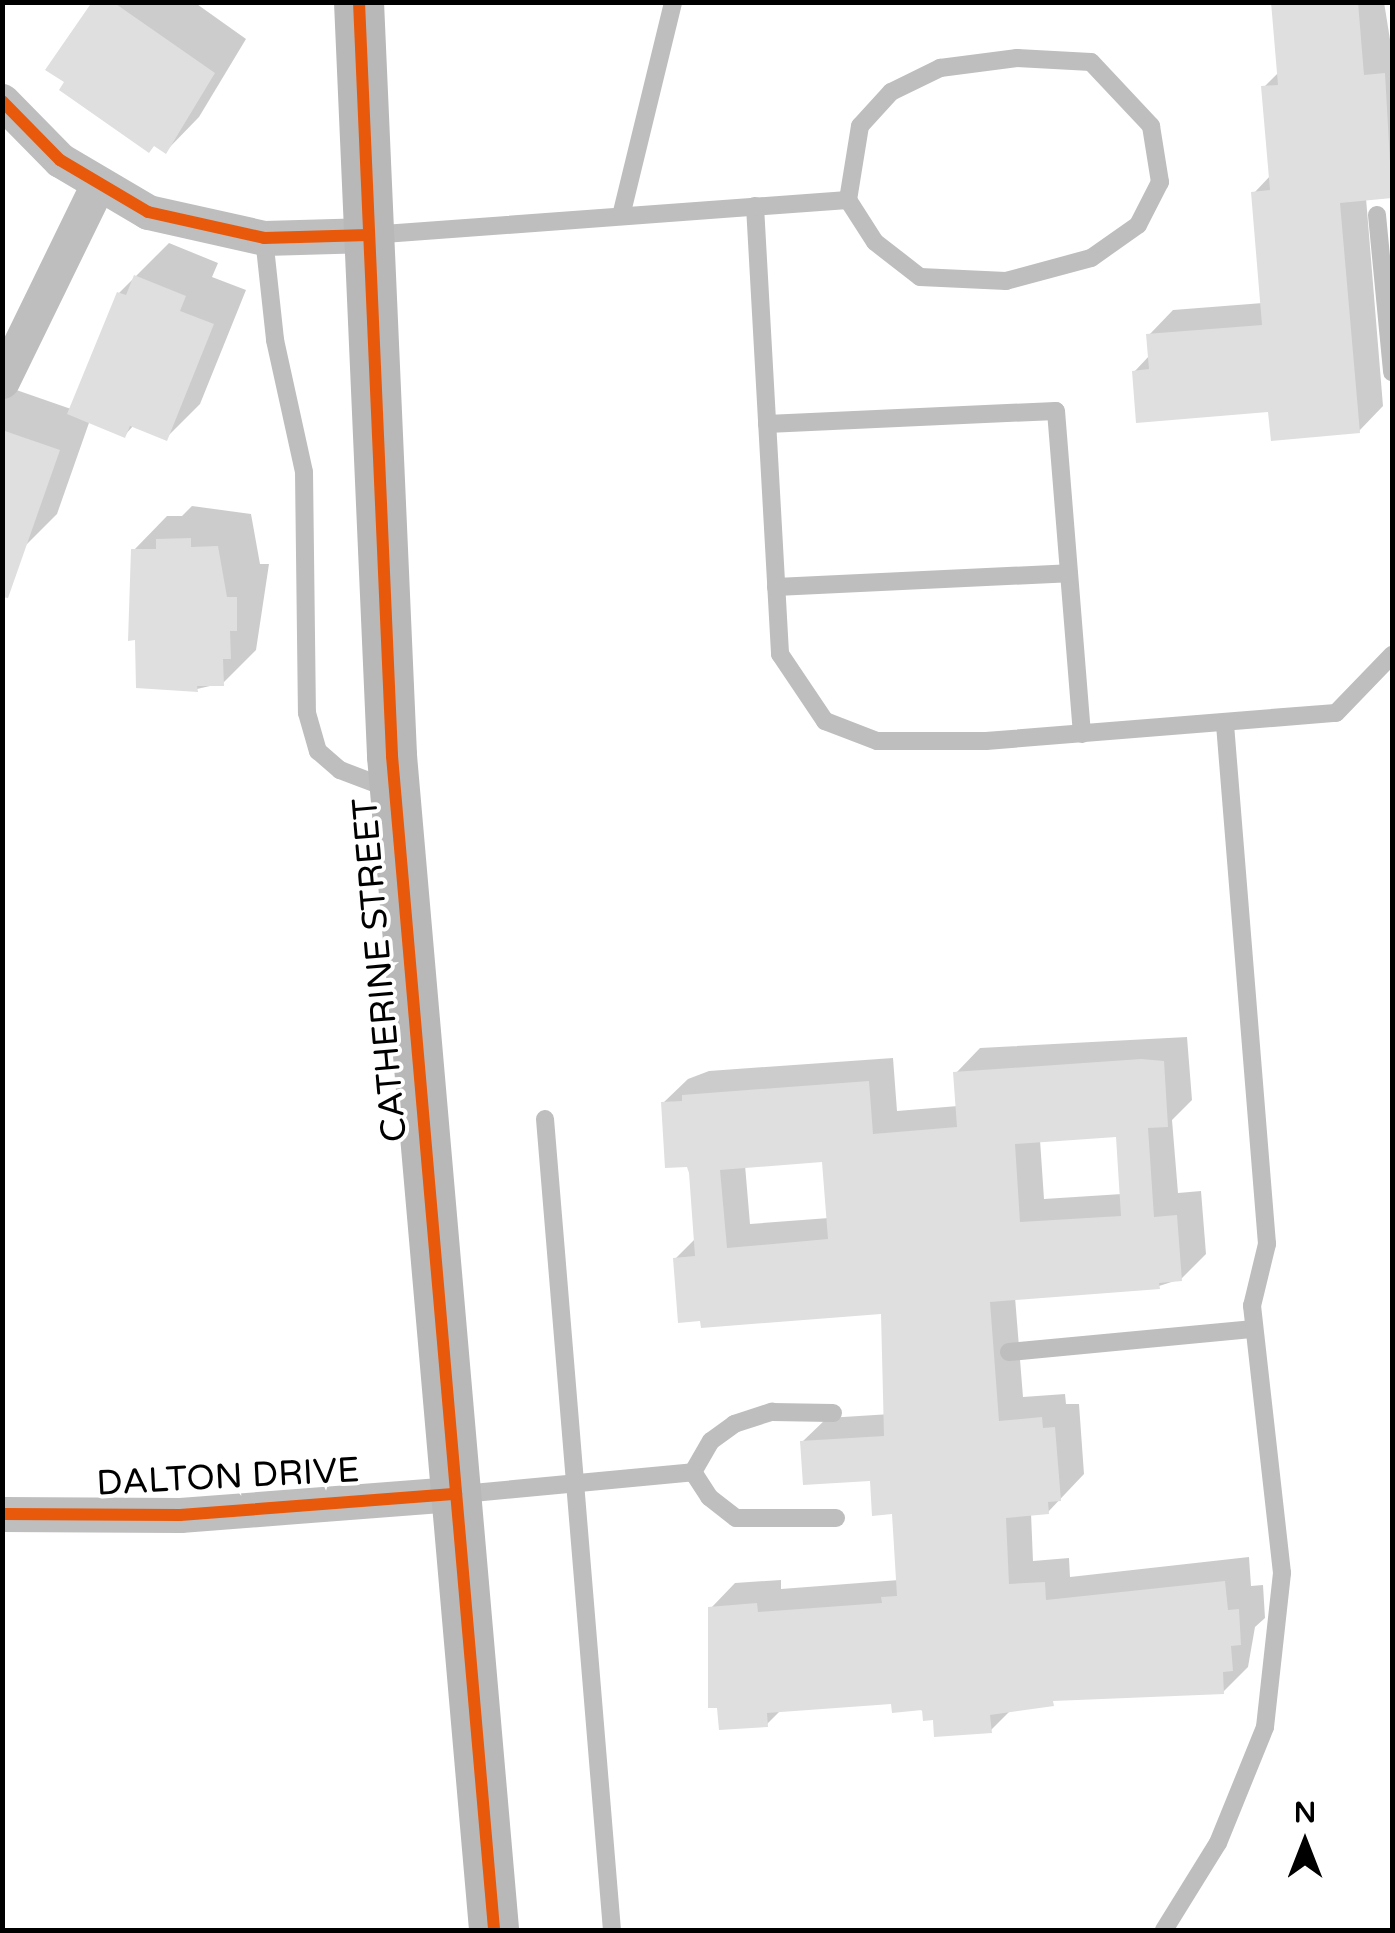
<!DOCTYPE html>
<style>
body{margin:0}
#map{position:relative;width:1395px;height:1933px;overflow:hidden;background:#fff;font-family:"Varela Round",sans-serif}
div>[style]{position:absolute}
.shadow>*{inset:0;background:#0003}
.building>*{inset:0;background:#dfdfdf}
.lane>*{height:18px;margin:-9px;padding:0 9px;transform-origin:9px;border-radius:9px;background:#bebebe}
.street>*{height:35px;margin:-17.5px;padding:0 17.5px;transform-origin:17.5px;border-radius:17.5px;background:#bebebe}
.secondary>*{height:50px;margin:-25px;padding:0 25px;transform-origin:25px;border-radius:25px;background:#b8b8b8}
.cycleway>*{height:12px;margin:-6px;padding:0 6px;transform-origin:6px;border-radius:6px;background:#e8590c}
span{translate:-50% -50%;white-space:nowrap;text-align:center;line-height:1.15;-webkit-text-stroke:8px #fff;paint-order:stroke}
.street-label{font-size:35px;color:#000}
.frame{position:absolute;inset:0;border:5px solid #000;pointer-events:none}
.north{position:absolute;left:1255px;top:1793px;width:100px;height:100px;-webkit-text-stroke:8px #fff;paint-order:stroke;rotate:0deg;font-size:28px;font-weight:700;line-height:40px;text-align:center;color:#000}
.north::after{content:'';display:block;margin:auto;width:35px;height:45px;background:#000;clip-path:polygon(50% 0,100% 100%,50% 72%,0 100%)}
</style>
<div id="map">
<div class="shadow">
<div style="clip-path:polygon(95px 2px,194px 2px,246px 39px,199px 117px,166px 151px)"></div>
<div style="clip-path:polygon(1273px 2px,1384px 2px,1392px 52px,1392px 196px,1366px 198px,1383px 406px,1359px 431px,1134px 372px,1150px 355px,1149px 335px,1173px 310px,1263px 303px,1254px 193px,1271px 175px,1264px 87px,1279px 72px)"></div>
<div style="clip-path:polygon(169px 243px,218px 263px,212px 277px,246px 290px,200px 404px,166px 438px,134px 425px,125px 435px,90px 420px,57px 514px,24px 547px,2px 540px,2px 385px,71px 409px,119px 293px)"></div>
<div style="clip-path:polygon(192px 506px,251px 514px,260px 564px,269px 564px,256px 650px,223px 683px,197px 689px,134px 550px,167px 516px,182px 516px)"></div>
<div style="clip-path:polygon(evenodd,1187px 1037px,1192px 1100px,1172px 1120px,1178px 1193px,1201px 1191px,1206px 1254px,1181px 1279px,1159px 1286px,1015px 1297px,1023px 1397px,1065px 1394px,1066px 1404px,1079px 1404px,1084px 1474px,1048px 1512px,1031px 1513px,1033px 1561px,1069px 1558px,1070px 1577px,1249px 1557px,1251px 1586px,1263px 1585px,1265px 1618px,1255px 1627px,1248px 1667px,1223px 1692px,1059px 1698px,1012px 1709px,990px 1731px,894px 1702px,782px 1709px,767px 1724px,711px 1608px,735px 1583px,781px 1580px,781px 1589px,899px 1580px,894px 1511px,872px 1478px,802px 1442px,827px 1418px,891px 1414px,883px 1312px,675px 1259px,696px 1238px,690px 1164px,663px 1103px,688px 1079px,709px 1071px,893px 1058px,897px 1111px,958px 1106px,956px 1073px,980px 1048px,1187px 1037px,1119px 1135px,1122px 1194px,1044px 1199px,1040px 1140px,1119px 1135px,1187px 1037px,824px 1159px,829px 1218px,750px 1224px,745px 1165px,824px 1159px)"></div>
</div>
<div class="building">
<div style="clip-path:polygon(92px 2px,113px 2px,215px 73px,166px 154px,154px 146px,149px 153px,59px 90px,64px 82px,45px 70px)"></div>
<div style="clip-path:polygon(1271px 2px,1358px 2px,1364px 75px,1385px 73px,1392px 198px,1340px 203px,1360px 433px,1271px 441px,1268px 412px,1136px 423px,1132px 371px,1149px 369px,1146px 334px,1262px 325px,1251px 192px,1270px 190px,1261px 86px,1278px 85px)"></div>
<div style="clip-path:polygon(134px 275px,186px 296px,180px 311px,214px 324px,167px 441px,130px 426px,125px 438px,67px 414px,117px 292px,126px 295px)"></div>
<div style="clip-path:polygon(2px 430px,60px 450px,8px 598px,2px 597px)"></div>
<div style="clip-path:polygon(191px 538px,191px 547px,218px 546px,227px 597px,237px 597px,237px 631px,230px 631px,231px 659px,223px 659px,224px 686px,197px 686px,198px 692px,136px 688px,135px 640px,128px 641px,131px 549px,156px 549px,156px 539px)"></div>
<div style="clip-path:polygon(evenodd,1141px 1059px,1164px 1061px,1168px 1127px,1148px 1128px,1154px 1217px,1177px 1215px,1182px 1281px,1159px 1283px,1160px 1289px,990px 1302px,999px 1421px,1042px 1417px,1043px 1428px,1055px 1427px,1061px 1501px,1048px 1502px,1049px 1514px,1006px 1518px,1009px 1584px,1045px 1582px,1046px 1600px,1225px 1581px,1228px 1610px,1239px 1609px,1241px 1645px,1231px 1646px,1233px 1671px,1223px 1672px,1224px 1694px,1053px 1701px,1054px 1706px,990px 1715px,992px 1733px,934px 1737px,933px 1720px,923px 1721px,922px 1710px,892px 1713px,891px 1704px,767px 1713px,768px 1727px,719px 1730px,717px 1708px,708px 1708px,708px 1607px,757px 1603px,758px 1612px,882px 1603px,881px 1597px,897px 1596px,892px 1514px,872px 1516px,870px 1481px,803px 1485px,800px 1441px,884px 1436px,881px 1314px,701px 1328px,700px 1321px,678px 1323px,673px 1258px,695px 1256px,689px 1173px,687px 1167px,665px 1168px,661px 1102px,682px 1101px,682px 1095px,869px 1081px,873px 1134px,957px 1127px,953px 1072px,1141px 1059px,1116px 1137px,1121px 1216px,1020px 1222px,1015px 1144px,1116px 1137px,1141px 1059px,822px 1162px,828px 1239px,727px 1248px,720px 1170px,822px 1162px)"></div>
</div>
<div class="lane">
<div style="left:1017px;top:58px;width:74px;rotate:3.1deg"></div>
<div style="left:1091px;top:62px;width:88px;rotate:46.8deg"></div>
<div style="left:1151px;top:126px;width:57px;rotate:80.9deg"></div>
<div style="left:1160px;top:182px;width:48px;rotate:117.1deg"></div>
<div style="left:1138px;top:225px;width:57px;rotate:144.9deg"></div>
<div style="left:1091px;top:258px;width:88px;rotate:164.9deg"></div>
<div style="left:1006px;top:281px;width:86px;rotate:-177.3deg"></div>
<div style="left:920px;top:277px;width:57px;rotate:-142.1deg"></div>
<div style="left:875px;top:242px;width:50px;rotate:-122.7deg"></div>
<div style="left:848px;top:200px;width:75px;rotate:-80.8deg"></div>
<div style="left:860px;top:126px;width:46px;rotate:-47.6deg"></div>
<div style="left:891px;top:92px;width:55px;rotate:-26.1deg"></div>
<div style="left:940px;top:68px;width:78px;rotate:-7.4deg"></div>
<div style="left:755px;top:206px;width:449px;rotate:86.8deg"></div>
<div style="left:780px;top:654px;width:81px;rotate:56.1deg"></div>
<div style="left:825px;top:721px;width:56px;rotate:21deg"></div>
<div style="left:877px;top:741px;width:109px"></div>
<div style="left:986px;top:741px;width:351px;rotate:-4.6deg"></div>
<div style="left:1336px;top:713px;width:81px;rotate:-46deg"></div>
<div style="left:1377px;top:215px;width:158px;rotate:84.5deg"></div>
<div style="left:621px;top:216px;width:220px;rotate:-76.3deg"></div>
<div style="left:370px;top:235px;width:479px;rotate:-4.2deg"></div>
<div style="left:264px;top:238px;width:103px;rotate:83.8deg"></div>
<div style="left:275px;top:340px;width:135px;rotate:77.6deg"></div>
<div style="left:304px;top:472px;width:241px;rotate:89.3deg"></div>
<div style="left:307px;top:713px;width:40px;rotate:74deg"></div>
<div style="left:318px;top:751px;width:29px;rotate:41deg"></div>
<div style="left:340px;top:770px;width:53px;rotate:20.8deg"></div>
<div style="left:767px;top:424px;width:289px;rotate:-2.6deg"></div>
<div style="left:1056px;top:411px;width:324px;rotate:85.4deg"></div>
<div style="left:776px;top:587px;width:293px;rotate:-2.7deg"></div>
<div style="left:545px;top:1119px;width:814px;rotate:85.28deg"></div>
<div style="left:1009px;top:1352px;width:246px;rotate:-5.4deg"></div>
<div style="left:693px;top:1472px;width:36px;rotate:-60deg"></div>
<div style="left:711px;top:1441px;width:29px;rotate:-36deg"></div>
<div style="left:734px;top:1424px;width:40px;rotate:-18deg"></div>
<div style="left:772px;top:1412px;width:61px;rotate:0.9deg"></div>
<div style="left:693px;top:1472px;width:30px;rotate:57deg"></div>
<div style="left:709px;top:1497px;width:34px;rotate:38deg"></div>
<div style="left:736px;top:1518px;width:100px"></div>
<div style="left:462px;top:1494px;width:232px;rotate:-5.4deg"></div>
<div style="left:1164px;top:1930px;width:102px;rotate:-58.2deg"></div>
<div style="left:1218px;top:1843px;width:125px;rotate:-67.9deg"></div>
<div style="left:1265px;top:1727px;width:155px;rotate:-83.7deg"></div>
<div style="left:1282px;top:1573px;width:269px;rotate:-96.4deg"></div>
<div style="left:1252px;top:1306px;width:64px;rotate:-76.4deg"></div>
<div style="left:1267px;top:1244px;width:522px;rotate:-94.62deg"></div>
</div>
<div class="street">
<div style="left:2px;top:101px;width:83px;rotate:45.5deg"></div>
<div style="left:60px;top:160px;width:102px;rotate:30.6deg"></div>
<div style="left:148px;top:212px;width:119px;rotate:12.6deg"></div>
<div style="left:264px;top:238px;width:105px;rotate:-1.6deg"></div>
<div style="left:2px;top:381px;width:217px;rotate:-64deg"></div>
<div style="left:2px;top:1514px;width:178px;rotate:0.3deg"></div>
<div style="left:180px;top:1515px;width:277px;rotate:-4.4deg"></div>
</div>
<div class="secondary">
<div style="left:359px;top:2px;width:755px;rotate:87.49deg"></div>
<div style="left:392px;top:756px;width:1178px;rotate:85.03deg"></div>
</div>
<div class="cycleway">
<div style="left:359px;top:2px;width:755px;rotate:87.49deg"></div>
<div style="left:392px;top:756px;width:1178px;rotate:85.03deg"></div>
<div style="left:2px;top:101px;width:83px;rotate:45.5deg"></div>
<div style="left:60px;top:160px;width:102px;rotate:30.6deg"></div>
<div style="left:148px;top:212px;width:119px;rotate:12.6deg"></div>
<div style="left:264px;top:238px;width:105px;rotate:-1.6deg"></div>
<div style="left:2px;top:1514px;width:178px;rotate:0.3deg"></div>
<div style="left:180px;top:1515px;width:277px;rotate:-4.4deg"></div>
</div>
<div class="street-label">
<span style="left:380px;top:970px;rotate:-95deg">CATHERINE STREET</span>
<span style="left:228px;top:1477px;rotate:-3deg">DALTON DRIVE</span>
</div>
<div class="frame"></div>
<div class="north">N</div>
</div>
